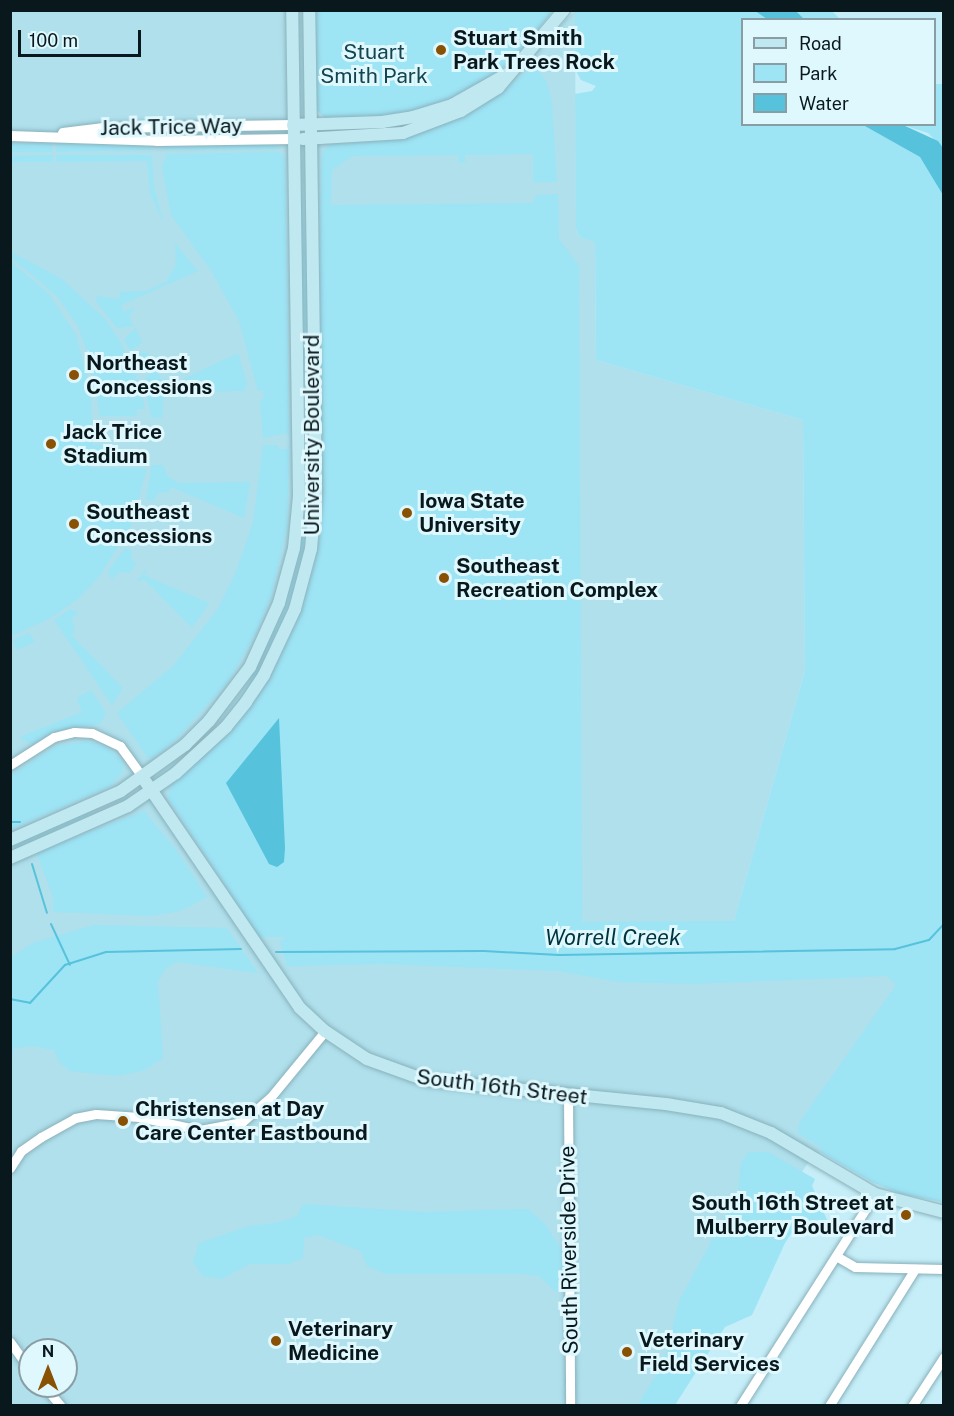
<!DOCTYPE html>
<style>
body{margin:0}
#map{position:relative;width:954px;height:1416px;overflow:hidden;background:#c5eef8;font-family:"Public Sans",sans-serif}
div>[style]{position:absolute}
.built>*{inset:0;background:#afe0ec}
.green>*{inset:0;background:#9de4f5}
.water>*{inset:0;background:#56c2db}
.stream>*{height:2px;margin:-1px;padding:0 1px;transform-origin:1px;border-radius:1px;background:#56c2db}
.roads{filter:drop-shadow(0 0 2px #89b1bb) drop-shadow(0 0 2px #89b1bb)}
.minor>*{height:9px;margin:-4.5px;padding:0 4.5px;transform-origin:4.5px;border-radius:4.5px;background:#fff}
.tertiary>*{height:10px;margin:-5px;padding:0 5px;transform-origin:5px;border-radius:5px;background:#fff}
.secondary>*{height:12px;margin:-6px;padding:0 6px;transform-origin:6px;border-radius:6px;background:#c0e8f0}
.dots>*{width:16px;height:16px;translate:-50% -50%;box-sizing:border-box;border:3px solid #dff8fe;border-radius:50%}
span{translate:-50% -50%;white-space:nowrap;text-align:center;line-height:1.15;-webkit-text-stroke:6px #dff8fe;paint-order:stroke}
.poi-label{font-size:21px;color:#09181c;font-weight:700}
.left{translate:0 -50%;text-align:left}
.right{translate:-100% -50%;text-align:right}
.park-label{font-size:21px;color:#14444f}
.street-label{font-size:21px;color:#09181c}
.water-label{font-size:22px;color:#00333d;font-style:italic}
.frame{position:absolute;inset:0;border:12px solid #09181c;pointer-events:none}
.legend{position:absolute;left:741px;top:18px;width:195px;height:108px;box-sizing:border-box;background:#dff8fe;border:2px solid #899ea4;margin:0;padding:8px 10px;list-style:none;font-size:18px;color:#09181c}
.legend li{display:flex;align-items:center;gap:12px;height:30px}
.legend b{width:30px;border:2px solid #899ea4}
.north{position:absolute;left:18px;top:1338px;width:60px;height:60px;box-sizing:border-box;background:#dff8fe;border:2px solid #899ea4;border-radius:50%;rotate:0deg;font-size:16px;font-weight:700;line-height:24px;text-align:center;color:#09181c}
.north::after{content:'';display:block;margin:auto;width:21px;height:27px;background:#895103;clip-path:polygon(50% 0,100% 100%,50% 72%,0 100%)}
.scale{position:absolute;left:18px;top:30px;width:123px;height:27px;box-sizing:border-box;border:3px solid #09181c;border-top:0;padding-left:8px;font-size:18px;line-height:21px;white-space:nowrap;color:#09181c;-webkit-text-stroke:4px #dff8fe;paint-order:stroke}
</style>
<div id="map">
<div class="built">
<div style="clip-path:polygon(evenodd,10px 11px,331px 11px,311px 94px,312px 139px,422px 129px,534px 51px,575px 11px,576px 229px,580px 237px,595px 241px,596px 360px,803px 420px,805px 671px,734px 921px,943px 951px,905px 1021px,815px 1160px,811px 1158px,652px 1405px,11px 1405px,10px 11px,30px 1350px,66px 1350px,66px 1386px,30px 1386px,30px 1350px)"></div>
</div>
<div class="green">
<div style="clip-path:polygon(313px 11px,553px 11px,513px 60px,461px 97px,393px 117px,325px 119px,315px 108px)"></div>
<div style="clip-path:polygon(575px 11px,755px 11px,767px 19px,742px 20px,742px 124px,863px 125px,920px 157px,944px 195px,943px 1202px,901px 1194px,872px 1182px,820px 1152px,822px 1148px,798px 1133px,799px 1123px,896px 985px,887px 976px,693px 984px,620px 982px,558px 971px,383px 964px,287px 966px,280px 942px,286px 937px,259px 937px,168px 798px,172px 783px,213px 747px,243px 712px,311px 565px,322px 153px,331px 144px,399px 138px,444px 124px,500px 92px,535px 66px,547px 83px,552px 103px,557px 182px,533px 182px,533px 154px,465px 155px,465px 163px,459px 163px,458px 155px,352px 156px,332px 170px,331px 205px,533px 203px,536px 195px,558px 194px,559px 239px,579px 266px,582px 922px,734px 921px,805px 671px,803px 420px,596px 360px,595px 242px,580px 237px,576px 229px,575px 94px,592px 91px,596px 86px,581px 80px,575px 69px)"></div>
<div style="clip-path:polygon(796px 11px,832px 11px,840px 19px,804px 19px)"></div>
<div style="clip-path:polygon(935px 84px,943px 84px,943px 148px,928px 133px,903px 125px,934px 124px)"></div>
<div style="clip-path:polygon(52px 143px,52px 152px,11px 152px,11px 144px)"></div>
<div style="clip-path:polygon(57px 143px,147px 145px,152px 150px,56px 152px)"></div>
<div style="clip-path:polygon(271px 143px,280px 149px,162px 150px,166px 145px)"></div>
<div style="clip-path:polygon(279px 152px,285px 158px,289px 438px,287px 433px,263px 438px,260px 400px,264px 398px,263px 390px,258px 391px,239px 321px,212px 272px,171px 215px,162px 167px,167px 154px)"></div>
<div style="clip-path:polygon(299px 154px,307px 263px,310px 438px,303px 437px)"></div>
<div style="clip-path:polygon(53px 155px,52px 162px,11px 162px,11px 156px)"></div>
<div style="clip-path:polygon(56px 155px,152px 155px,154px 188px,164px 223px,150px 194px,147px 161px,57px 162px)"></div>
<div style="clip-path:polygon(175px 243px,198px 271px,121px 305px,124px 312px,135px 307px,129px 316px,133px 326px,117px 328px,96px 301px,97px 296px,120px 299px,119px 292px,146px 291px,166px 282px,176px 265px)"></div>
<div style="clip-path:polygon(11px 252px,62px 279px,106px 320px,121px 343px,140px 386px,145px 409px,137px 409px,137px 416px,100px 416px,92px 365px,78px 326px,57px 296px,13px 259px)"></div>
<div style="clip-path:polygon(11px 262px,49px 294px,76px 335px,91px 391px,92px 445px,116px 446px,116px 460px,92px 459px,91px 468px,147px 468px,131px 526px,99px 577px,78px 599px,47px 620px,11px 636px)"></div>
<div style="clip-path:polygon(135px 328px,142px 342px,131px 351px,124px 340px)"></div>
<div style="clip-path:polygon(137px 353px,148px 353px,155px 367px,138px 367px,133px 358px)"></div>
<div style="clip-path:polygon(238px 353px,247px 384px,244px 391px,176px 392px,163px 399px,162px 418px,152px 418px,143px 382px,151px 373px,156px 371px,161px 379px,170px 379px,173px 384px)"></div>
<div style="clip-path:polygon(263px 445px,278px 445px,278px 449px,287px 449px,289px 445px,287px 526px,271px 597px,256px 633px,227px 683px,175px 740px,153px 758px,148px 758px,117px 713px,173px 666px,217px 610px,235px 574px,253px 523px)"></div>
<div style="clip-path:polygon(303px 445px,310px 445px,310px 499px,302px 564px,287px 613px,269px 655px,243px 696px,281px 610px)"></div>
<div style="clip-path:polygon(152px 465px,163px 465px,167px 476px,178px 483px,250px 482px,244px 518px,171px 487px,168px 492px,158px 493px,153px 501px,146px 499px)"></div>
<div style="clip-path:polygon(125px 548px,132px 551px,131px 558px,136px 564px,130px 573px,119px 572px,112px 580px,108px 571px)"></div>
<div style="clip-path:polygon(146px 569px,145px 576px,209px 603px,192px 628px,144px 579px,137px 581px)"></div>
<div style="clip-path:polygon(70px 609px,78px 613px,72px 618px,75px 631px,71px 635px,123px 688px,112px 705px,54px 620px)"></div>
<div style="clip-path:polygon(29px 633px,35px 642px,16px 650px,13px 640px)"></div>
<div style="clip-path:polygon(91px 690px,106px 713px,100px 724px,56px 731px,33px 744px,22px 740px,22px 736px,82px 712px,77px 698px)"></div>
<div style="clip-path:polygon(88px 741px,108px 748px,123px 762px,123px 771px,111px 786px,11px 829px,11px 775px,56px 746px)"></div>
<div style="clip-path:polygon(95px 809px,84px 820px,11px 852px,11px 845px)"></div>
<div style="clip-path:polygon(144px 811px,176px 850px,207px 897px,180px 911px,151px 916px,53px 912px,53px 897px,36px 852px)"></div>
<div style="clip-path:polygon(94px 925px,227px 928px,258px 973px,176px 962px,165px 969px,158px 982px,163px 1058px,145px 1070px,117px 1076px,70px 1071px,59px 1062px,54px 1050px,32px 1046px,14px 1048px,11px 1064px,11px 957px,33px 943px)"></div>
<div style="clip-path:polygon(749px 1152px,768px 1152px,815px 1179px,812px 1186px,828px 1222px,800px 1220px,785px 1243px,752px 1315px,725px 1327px,675px 1405px,638px 1405px,664px 1362px,679px 1301px,738px 1192px,741px 1162px)"></div>
<div style="clip-path:polygon(303px 1204px,424px 1212px,528px 1209px,545px 1224px,561px 1249px,563px 1288px,556px 1292px,539px 1276px,522px 1274px,386px 1274px,367px 1266px,361px 1251px,318px 1235px,304px 1238px,303px 1258px,288px 1264px,250px 1264px,221px 1279px,203px 1276px,193px 1262px,199px 1243px,249px 1226px,281px 1222px,297px 1216px)"></div>
</div>
<div class="water">
<div style="clip-path:polygon(755px 11px,796px 11px,804px 19px,767px 19px)"></div>
<div style="clip-path:polygon(863px 125px,903px 125px,938px 141px,943px 148px,943px 195px,920px 157px)"></div>
<div style="clip-path:polygon(279px 718px,285px 848px,284px 862px,277px 867px,269px 864px,226px 783px)"></div>
</div>
<div class="stream">
<div style="left:10px;top:822px;width:10px"></div>
<div style="left:32px;top:864px;width:51px;rotate:73deg"></div>
<div style="left:51px;top:924px;width:45px;rotate:65.1deg"></div>
<div style="left:276px;top:952px;width:208px;rotate:-0.3deg"></div>
<div style="left:484px;top:951px;width:75px;rotate:3.1deg"></div>
<div style="left:559px;top:955px;width:336px;rotate:-1deg"></div>
<div style="left:895px;top:949px;width:35px;rotate:-15deg"></div>
<div style="left:929px;top:940px;width:22px;rotate:-47deg"></div>
<div style="left:10px;top:999px;width:20px;rotate:11deg"></div>
<div style="left:30px;top:1003px;width:52px;rotate:-47.4deg"></div>
<div style="left:65px;top:965px;width:43px;rotate:-17.6deg"></div>
<div style="left:106px;top:952px;width:135px;rotate:-1.3deg"></div>
</div>
<div class="roads">
<div class="minor">
<div style="left:10px;top:765px;width:52px;rotate:-32.5deg"></div>
<div style="left:54px;top:737px;width:21px;rotate:-14deg"></div>
<div style="left:74px;top:732px;width:18px;rotate:3deg"></div>
<div style="left:92px;top:733px;width:31px;rotate:25deg"></div>
<div style="left:120px;top:746px;width:39px;rotate:54deg"></div>
<div style="left:568px;top:1095px;width:311px;rotate:89.6deg"></div>
<div style="left:10px;top:1168px;width:20px;rotate:-57deg"></div>
<div style="left:21px;top:1151px;width:24px;rotate:-35deg"></div>
<div style="left:41px;top:1137px;width:39px;rotate:-29deg"></div>
<div style="left:75px;top:1118px;width:21px;rotate:-11deg"></div>
<div style="left:96px;top:1114px;width:43px;rotate:4deg"></div>
<div style="left:139px;top:1117px;width:62px;rotate:12deg"></div>
<div style="left:200px;top:1130px;width:43px;rotate:-10.8deg"></div>
<div style="left:242px;top:1122px;width:37px;rotate:-41deg"></div>
<div style="left:270px;top:1098px;width:87px;rotate:-50.6deg"></div>
<div style="left:836px;top:1256px;width:22px;rotate:30deg"></div>
<div style="left:855px;top:1267px;width:89px;rotate:1.3deg"></div>
<div style="left:10px;top:1342px;width:34px;rotate:54deg"></div>
<div style="left:44px;top:1386px;width:26px;rotate:50deg"></div>
<div style="left:740px;top:1406px;width:251px;rotate:-57.5deg"></div>
<div style="left:829px;top:1406px;width:162px;rotate:-57.9deg"></div>
<div style="left:912px;top:1406px;width:59px;rotate:-56.9deg"></div>
</div>
<div class="tertiary">
<div style="left:63px;top:133px;width:41px;rotate:-7deg"></div>
<div style="left:104px;top:128px;width:189px;rotate:-0.9deg"></div>
<div style="left:10px;top:136px;width:147px;rotate:1.9deg"></div>
<div style="left:157px;top:141px;width:137px;rotate:-0.8deg"></div>
</div>
<div class="secondary">
<div style="left:293px;top:125px;width:89px;rotate:-1.9deg"></div>
<div style="left:382px;top:122px;width:31px;rotate:-9deg"></div>
<div style="left:413px;top:117px;width:41px;rotate:-17.1deg"></div>
<div style="left:452px;top:105px;width:63px;rotate:-29.4deg"></div>
<div style="left:303px;top:139px;width:100px;rotate:-3.4deg"></div>
<div style="left:403px;top:133px;width:62px;rotate:-20.8deg"></div>
<div style="left:461px;top:111px;width:44px;rotate:-31.9deg"></div>
<div style="left:498px;top:88px;width:102px;rotate:-49.8deg"></div>
<div style="left:143px;top:778px;width:278px;rotate:55.7deg"></div>
<div style="left:300px;top:1008px;width:34px;rotate:43deg"></div>
<div style="left:325px;top:1031px;width:50px;rotate:33.7deg"></div>
<div style="left:367px;top:1059px;width:62px;rotate:19.9deg"></div>
<div style="left:425px;top:1080px;width:242px;rotate:5.7deg"></div>
<div style="left:666px;top:1104px;width:56px;rotate:9.3deg"></div>
<div style="left:721px;top:1113px;width:54px;rotate:21.8deg"></div>
<div style="left:771px;top:1133px;width:121px;rotate:30.4deg"></div>
<div style="left:875px;top:1194px;width:71px;rotate:14.6deg"></div>
<div style="left:10px;top:840px;width:121px;rotate:-23.8deg"></div>
<div style="left:121px;top:791px;width:79px;rotate:-35.7deg"></div>
<div style="left:185px;top:745px;width:34px;rotate:-45deg"></div>
<div style="left:209px;top:721px;width:68px;rotate:-52.8deg"></div>
<div style="left:250px;top:667px;width:70px;rotate:-65.6deg"></div>
<div style="left:279px;top:603px;width:57px;rotate:-74.7deg"></div>
<div style="left:294px;top:548px;width:52px;rotate:-84.5deg"></div>
<div style="left:299px;top:496px;width:486px;rotate:-90.8deg"></div>
<div style="left:10px;top:858px;width:129px;rotate:-23.8deg"></div>
<div style="left:128px;top:806px;width:58px;rotate:-34.5deg"></div>
<div style="left:176px;top:773px;width:68px;rotate:-42.6deg"></div>
<div style="left:226px;top:727px;width:32px;rotate:-51deg"></div>
<div style="left:246px;top:702px;width:32px;rotate:-56deg"></div>
<div style="left:264px;top:675px;width:73px;rotate:-64.8deg"></div>
<div style="left:295px;top:609px;width:62px;rotate:-75.1deg"></div>
<div style="left:311px;top:549px;width:56px;rotate:-84.9deg"></div>
<div style="left:316px;top:493px;width:483px;rotate:-90.8deg"></div>
</div>
</div>
<div class="dots">
<div style="left:441px;top:50px;background:#895103"></div>
<div style="left:74px;top:375px;background:#895103"></div>
<div style="left:51px;top:444px;background:#895103"></div>
<div style="left:407px;top:513px;background:#895103"></div>
<div style="left:74px;top:524px;background:#895103"></div>
<div style="left:444px;top:578px;background:#895103"></div>
<div style="left:123px;top:1121px;background:#895103"></div>
<div style="left:906px;top:1215px;background:#895103"></div>
<div style="left:276px;top:1341px;background:#895103"></div>
<div style="left:627px;top:1352px;background:#895103"></div>
</div>
<div class="poi-label">
<span class="left" style="left:453px;top:50px">Stuart Smith<br>Park Trees Rock</span>
<span class="left" style="left:86px;top:375px">Northeast<br>Concessions</span>
<span class="left" style="left:63px;top:444px">Jack Trice<br>Stadium</span>
<span class="left" style="left:419px;top:513px">Iowa State<br>University</span>
<span class="left" style="left:86px;top:524px">Southeast<br>Concessions</span>
<span class="left" style="left:456px;top:578px">Southeast<br>Recreation Complex</span>
<span class="left" style="left:135px;top:1121px">Christensen at Day<br>Care Center Eastbound</span>
<span class="right" style="left:894px;top:1215px">South 16th Street at<br>Mulberry Boulevard</span>
<span class="left" style="left:288px;top:1341px">Veterinary<br>Medicine</span>
<span class="left" style="left:639px;top:1352px">Veterinary<br>Field Services</span>
</div>
<div class="park-label">
<span style="left:374px;top:64px">Stuart<br>Smith Park</span>
</div>
<div class="street-label">
<span style="left:171px;top:127px;rotate:-1deg">Jack Trice Way</span>
<span style="left:312px;top:435px;rotate:-90deg">University Boulevard</span>
<span style="left:502px;top:1087px;rotate:7deg">South 16th Street</span>
<span style="left:569px;top:1250px;rotate:-91deg">South Riverside Drive</span>
</div>
<div class="water-label">
<span style="left:613px;top:938px">Worrell Creek</span>
</div>
<div class="frame"></div>
<ul class="legend">
<li><b style="height:8px;background:#c0e8f0"></b>Road</li>
<li><b style="height:16px;background:#9de4f5"></b>Park</li>
<li><b style="height:16px;background:#56c2db"></b>Water</li>
</ul>
<div class="north">N</div>
<div class="scale">100 m</div>
</div>
